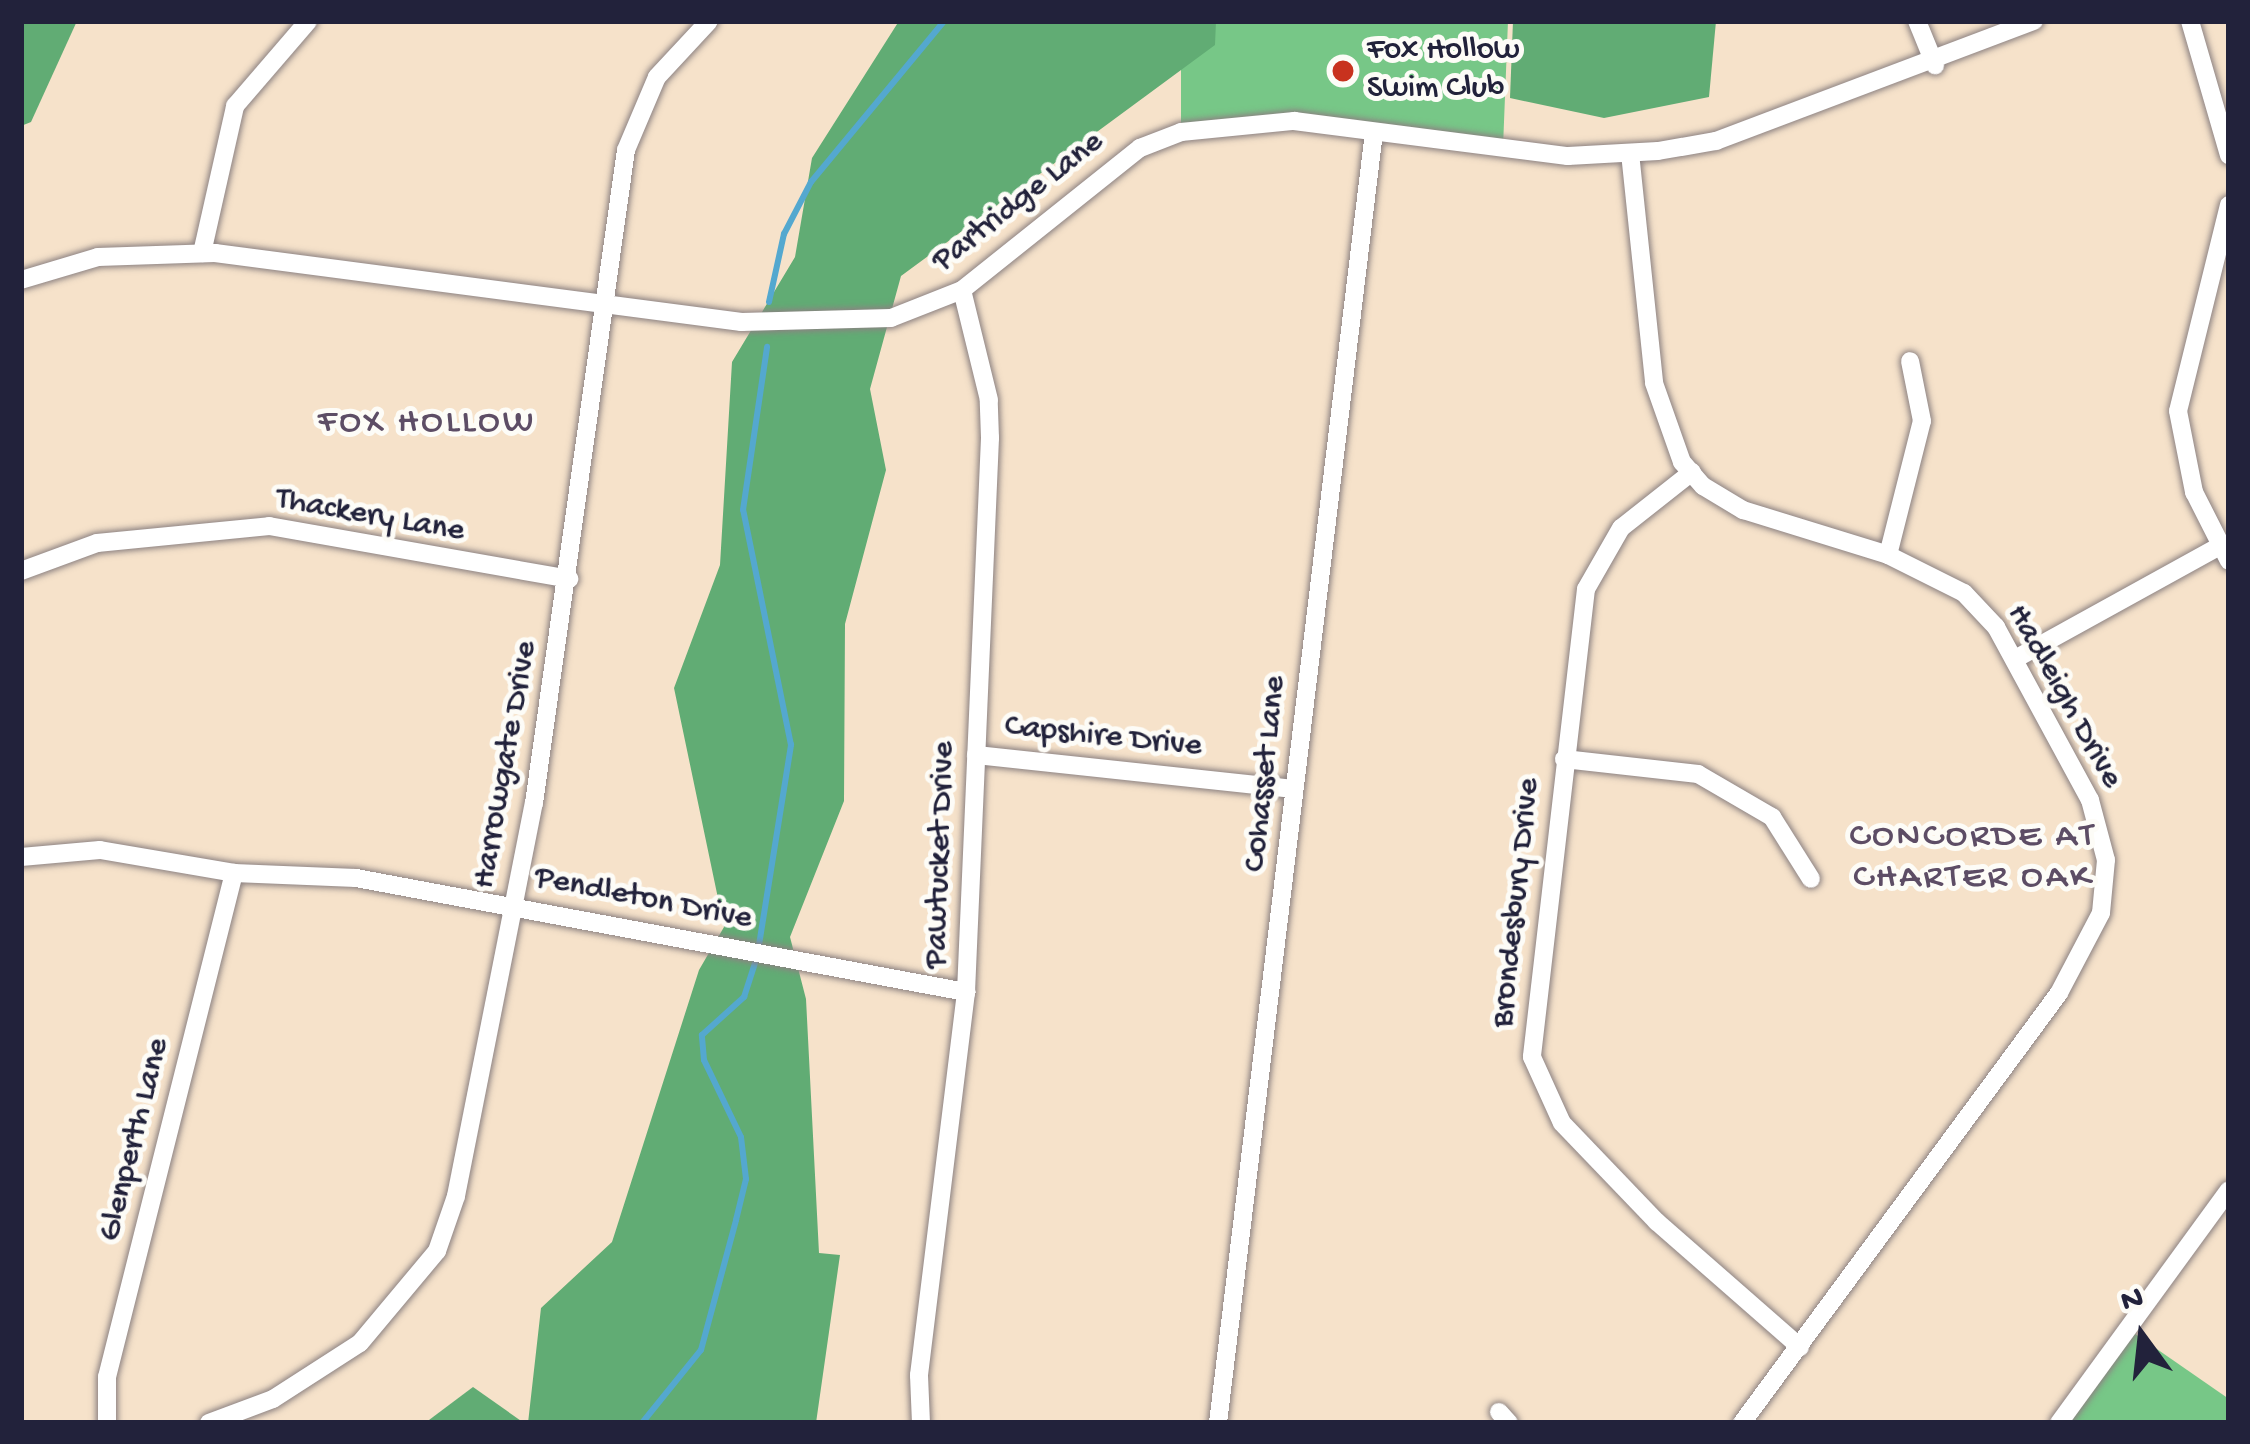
<!DOCTYPE html>
<style>
body{margin:0}
#map{position:relative;width:2250px;height:1444px;overflow:hidden;background:#f6e2ca;font-family:"Gochi Hand",sans-serif}
div>[style]{position:absolute}
.green>*{inset:0;background:#77c787}
.forest>*{inset:0;background:#61ac74}
.stream>*{height:6px;margin:-3px;padding:0 3px;transform-origin:3px;border-radius:3px;background:#54a8cf}
.roads{filter:drop-shadow(0 0 3px #8c8282) drop-shadow(0 0 3px #8c8282)}
.street>*{height:18px;margin:-9px;padding:0 9px;transform-origin:9px;border-radius:9px;background:#fff}
.dots>*{width:33px;height:33px;translate:-50% -50%;box-sizing:border-box;border:6px solid #fdfcf7;border-radius:50%}
span{translate:-50% -50%;white-space:nowrap;text-align:center;line-height:1.15;-webkit-text-stroke:10px #fdfcf7;paint-order:stroke}
.poi-label{font-size:33px;color:#22223b}
.left{translate:0 -50%;text-align:left}
.street-label{font-size:33px;color:#22223b}
.neighbourhood-label{font-size:36px;color:#5d4d65;letter-spacing:3px}
.frame{position:absolute;inset:0;border:24px solid #22223b;pointer-events:none}
.north{position:absolute;left:2082px;top:1276px;width:120px;height:120px;-webkit-text-stroke:9px #fdfcf7;paint-order:stroke;rotate:345deg;font-size:33px;font-weight:700;line-height:48px;text-align:center;color:#22223b}
.north::after{content:'';display:block;margin:auto;width:42px;height:54px;background:#22223b;clip-path:polygon(50% 0,100% 100%,50% 72%,0 100%)}
</style>
<div id="map">
<div class="green">
<div style="clip-path:polygon(1181px 21px,1508px 21px,1503px 147px,1294px 121px,1181px 132px)"></div>
<div style="clip-path:polygon(2128px 1329px,2229px 1399px,2229px 1423px,2059px 1423px)"></div>
</div>
<div class="forest">
<div style="clip-path:polygon(21px 21px,77px 21px,31px 122px,21px 126px)"></div>
<div style="clip-path:polygon(899px 21px,1216px 21px,1215px 45px,901px 276px,870px 389px,886px 470px,845px 624px,844px 801px,790px 937px,806px 999px,819px 1253px,840px 1255px,816px 1423px,528px 1423px,541px 1308px,612px 1242px,699px 970px,724px 927px,674px 688px,720px 565px,732px 362px,795px 257px,812px 158px)"></div>
<div style="clip-path:polygon(1513px 21px,1716px 21px,1709px 97px,1604px 118px,1510px 98px)"></div>
<div style="clip-path:polygon(473px 1387px,524px 1423px,425px 1423px)"></div>
</div>
<div class="stream">
<div style="left:769px;top:302px;width:70px;rotate:-77.6deg"></div>
<div style="left:784px;top:234px;width:59px;rotate:-62.6deg"></div>
<div style="left:811px;top:182px;width:209px;rotate:-50.4deg"></div>
<div style="left:759px;top:945px;width:203px;rotate:-80.9deg"></div>
<div style="left:791px;top:745px;width:240px;rotate:-101.5deg"></div>
<div style="left:743px;top:510px;width:165px;rotate:-81.6deg"></div>
<div style="left:642px;top:1423px;width:94px;rotate:-51.1deg"></div>
<div style="left:701px;top:1350px;width:135px;rotate:-74.9deg"></div>
<div style="left:736px;top:1220px;width:42px;rotate:-76.3deg"></div>
<div style="left:746px;top:1179px;width:42px;rotate:-96.8deg"></div>
<div style="left:741px;top:1137px;width:85px;rotate:-115.7deg"></div>
<div style="left:704px;top:1060px;width:25px;rotate:-95deg"></div>
<div style="left:702px;top:1035px;width:57px;rotate:-42.1deg"></div>
<div style="left:744px;top:997px;width:36px;rotate:-72deg"></div>
</div>
<div class="roads">
<div class="street">
<div style="left:1917px;top:21px;width:48px;rotate:67.8deg"></div>
<div style="left:2190px;top:21px;width:140px;rotate:73.8deg"></div>
<div style="left:1630px;top:153px;width:231px;rotate:84deg"></div>
<div style="left:1654px;top:383px;width:84px;rotate:70.5deg"></div>
<div style="left:1682px;top:462px;width:32px;rotate:49deg"></div>
<div style="left:1703px;top:486px;width:47px;rotate:31deg"></div>
<div style="left:1743px;top:510px;width:152px;rotate:17.2deg"></div>
<div style="left:1888px;top:555px;width:85px;rotate:26.6deg"></div>
<div style="left:1964px;top:593px;width:47px;rotate:46.7deg"></div>
<div style="left:1996px;top:627px;width:197px;rotate:61.5deg"></div>
<div style="left:2090px;top:800px;width:62px;rotate:75.1deg"></div>
<div style="left:2106px;top:860px;width:53px;rotate:95.4deg"></div>
<div style="left:2101px;top:913px;width:90px;rotate:117.7deg"></div>
<div style="left:2059px;top:993px;width:534px;rotate:126.4deg"></div>
<div style="left:2229px;top:205px;width:212px;rotate:103.9deg"></div>
<div style="left:2178px;top:411px;width:83px;rotate:78.8deg"></div>
<div style="left:2194px;top:492px;width:77px;rotate:63.1deg"></div>
<div style="left:202px;top:253px;width:151px;rotate:-77.3deg"></div>
<div style="left:235px;top:106px;width:112px;rotate:-49.3deg"></div>
<div style="left:21px;top:280px;width:80px;rotate:-16.6deg"></div>
<div style="left:98px;top:257px;width:117px;rotate:-2deg"></div>
<div style="left:215px;top:253px;width:531px;rotate:7.47deg"></div>
<div style="left:741px;top:322px;width:150px;rotate:-1.5deg"></div>
<div style="left:891px;top:318px;width:76px;rotate:-21.5deg"></div>
<div style="left:962px;top:290px;width:228px;rotate:-38.6deg"></div>
<div style="left:1140px;top:148px;width:44px;rotate:-21.3deg"></div>
<div style="left:1181px;top:132px;width:114px;rotate:-5.6deg"></div>
<div style="left:1294px;top:121px;width:276px;rotate:7.3deg"></div>
<div style="left:1568px;top:156px;width:90px;rotate:-3.2deg"></div>
<div style="left:1658px;top:151px;width:59px;rotate:-9.8deg"></div>
<div style="left:1716px;top:141px;width:340px;rotate:-20.7deg"></div>
<div style="left:1692px;top:472px;width:90px;rotate:141.7deg"></div>
<div style="left:1621px;top:528px;width:70px;rotate:119.8deg"></div>
<div style="left:1586px;top:589px;width:471px;rotate:96.6deg"></div>
<div style="left:1532px;top:1057px;width:72px;rotate:65.6deg"></div>
<div style="left:1562px;top:1123px;width:137px;rotate:46.2deg"></div>
<div style="left:1657px;top:1222px;width:190px;rotate:41.2deg"></div>
<div style="left:1888px;top:555px;width:138px;rotate:-75.8deg"></div>
<div style="left:1922px;top:421px;width:61px;rotate:-101.3deg"></div>
<div style="left:21px;top:571px;width:81px;rotate:-20.2deg"></div>
<div style="left:97px;top:543px;width:173px;rotate:-5.6deg"></div>
<div style="left:269px;top:526px;width:305px;rotate:10deg"></div>
<div style="left:2015px;top:659px;width:234px;rotate:-28.9deg"></div>
<div style="left:976px;top:755px;width:320px;rotate:6.1deg"></div>
<div style="left:1564px;top:759px;width:135px;rotate:6.4deg"></div>
<div style="left:1698px;top:774px;width:86px;rotate:30.2deg"></div>
<div style="left:1772px;top:817px;width:73px;rotate:57.8deg"></div>
<div style="left:21px;top:857px;width:79px;rotate:-5.1deg"></div>
<div style="left:100px;top:850px;width:136px;rotate:9.7deg"></div>
<div style="left:234px;top:873px;width:122px;rotate:2.3deg"></div>
<div style="left:356px;top:878px;width:621px;rotate:10.59deg"></div>
<div style="left:1499px;top:1412px;width:15px;rotate:48deg"></div>
<div style="left:107px;top:1423px;width:46px;rotate:-90deg"></div>
<div style="left:107px;top:1377px;width:520px;rotate:-75.86deg"></div>
<div style="left:209px;top:1423px;width:68px;rotate:-20.6deg"></div>
<div style="left:273px;top:1399px;width:103px;rotate:-32.8deg"></div>
<div style="left:360px;top:1343px;width:120px;rotate:-50.1deg"></div>
<div style="left:437px;top:1251px;width:58px;rotate:-70.9deg"></div>
<div style="left:456px;top:1196px;width:401px;rotate:-78.8deg"></div>
<div style="left:534px;top:803px;width:659px;rotate:-81.98deg"></div>
<div style="left:626px;top:150px;width:79px;rotate:-67deg"></div>
<div style="left:657px;top:77px;width:76px;rotate:-47.1deg"></div>
<div style="left:921px;top:1423px;width:48px;rotate:-92.4deg"></div>
<div style="left:919px;top:1375px;width:386px;rotate:-83deg"></div>
<div style="left:966px;top:992px;width:555px;rotate:-87.52deg"></div>
<div style="left:990px;top:438px;width:38px;rotate:-92deg"></div>
<div style="left:989px;top:400px;width:113px;rotate:-103.8deg"></div>
<div style="left:1218px;top:1423px;width:1300px;rotate:-83.11deg"></div>
<div style="left:2059px;top:1423px;width:288px;rotate:-53.9deg"></div>
</div>
</div>
<div class="dots">
<div style="left:1343px;top:71px;background:#c8321e"></div>
</div>
<div class="poi-label">
<span class="left" style="left:1367px;top:71px">Fox Hollow<br>Swim Club</span>
</div>
<div class="street-label">
<span style="left:1019px;top:203px;rotate:-38deg">Partridge Lane</span>
<span style="left:370px;top:517px;rotate:10deg">Thackery Lane</span>
<span style="left:2063px;top:697px;rotate:61deg">Hadleigh Drive</span>
<span style="left:1103px;top:738px;rotate:6deg">Capshire Drive</span>
<span style="left:507px;top:765px;rotate:-80deg">Harrowgate Drive</span>
<span style="left:1267px;top:774px;rotate:-84deg">Cohasset Lane</span>
<span style="left:942px;top:855px;rotate:-88deg">Pawtucket Drive</span>
<span style="left:643px;top:900px;rotate:11deg">Pendleton Drive</span>
<span style="left:1518px;top:903px;rotate:-84deg">Brondesbury Drive</span>
<span style="left:136px;top:1140px;rotate:-76deg">Glenperth Lane</span>
</div>
<div class="neighbourhood-label">
<span style="left:427px;top:424px">FOX HOLLOW</span>
<span style="left:1973px;top:858px">CONCORDE AT<br>CHARTER OAK</span>
</div>
<div class="frame"></div>
<div class="north">N</div>
</div>
